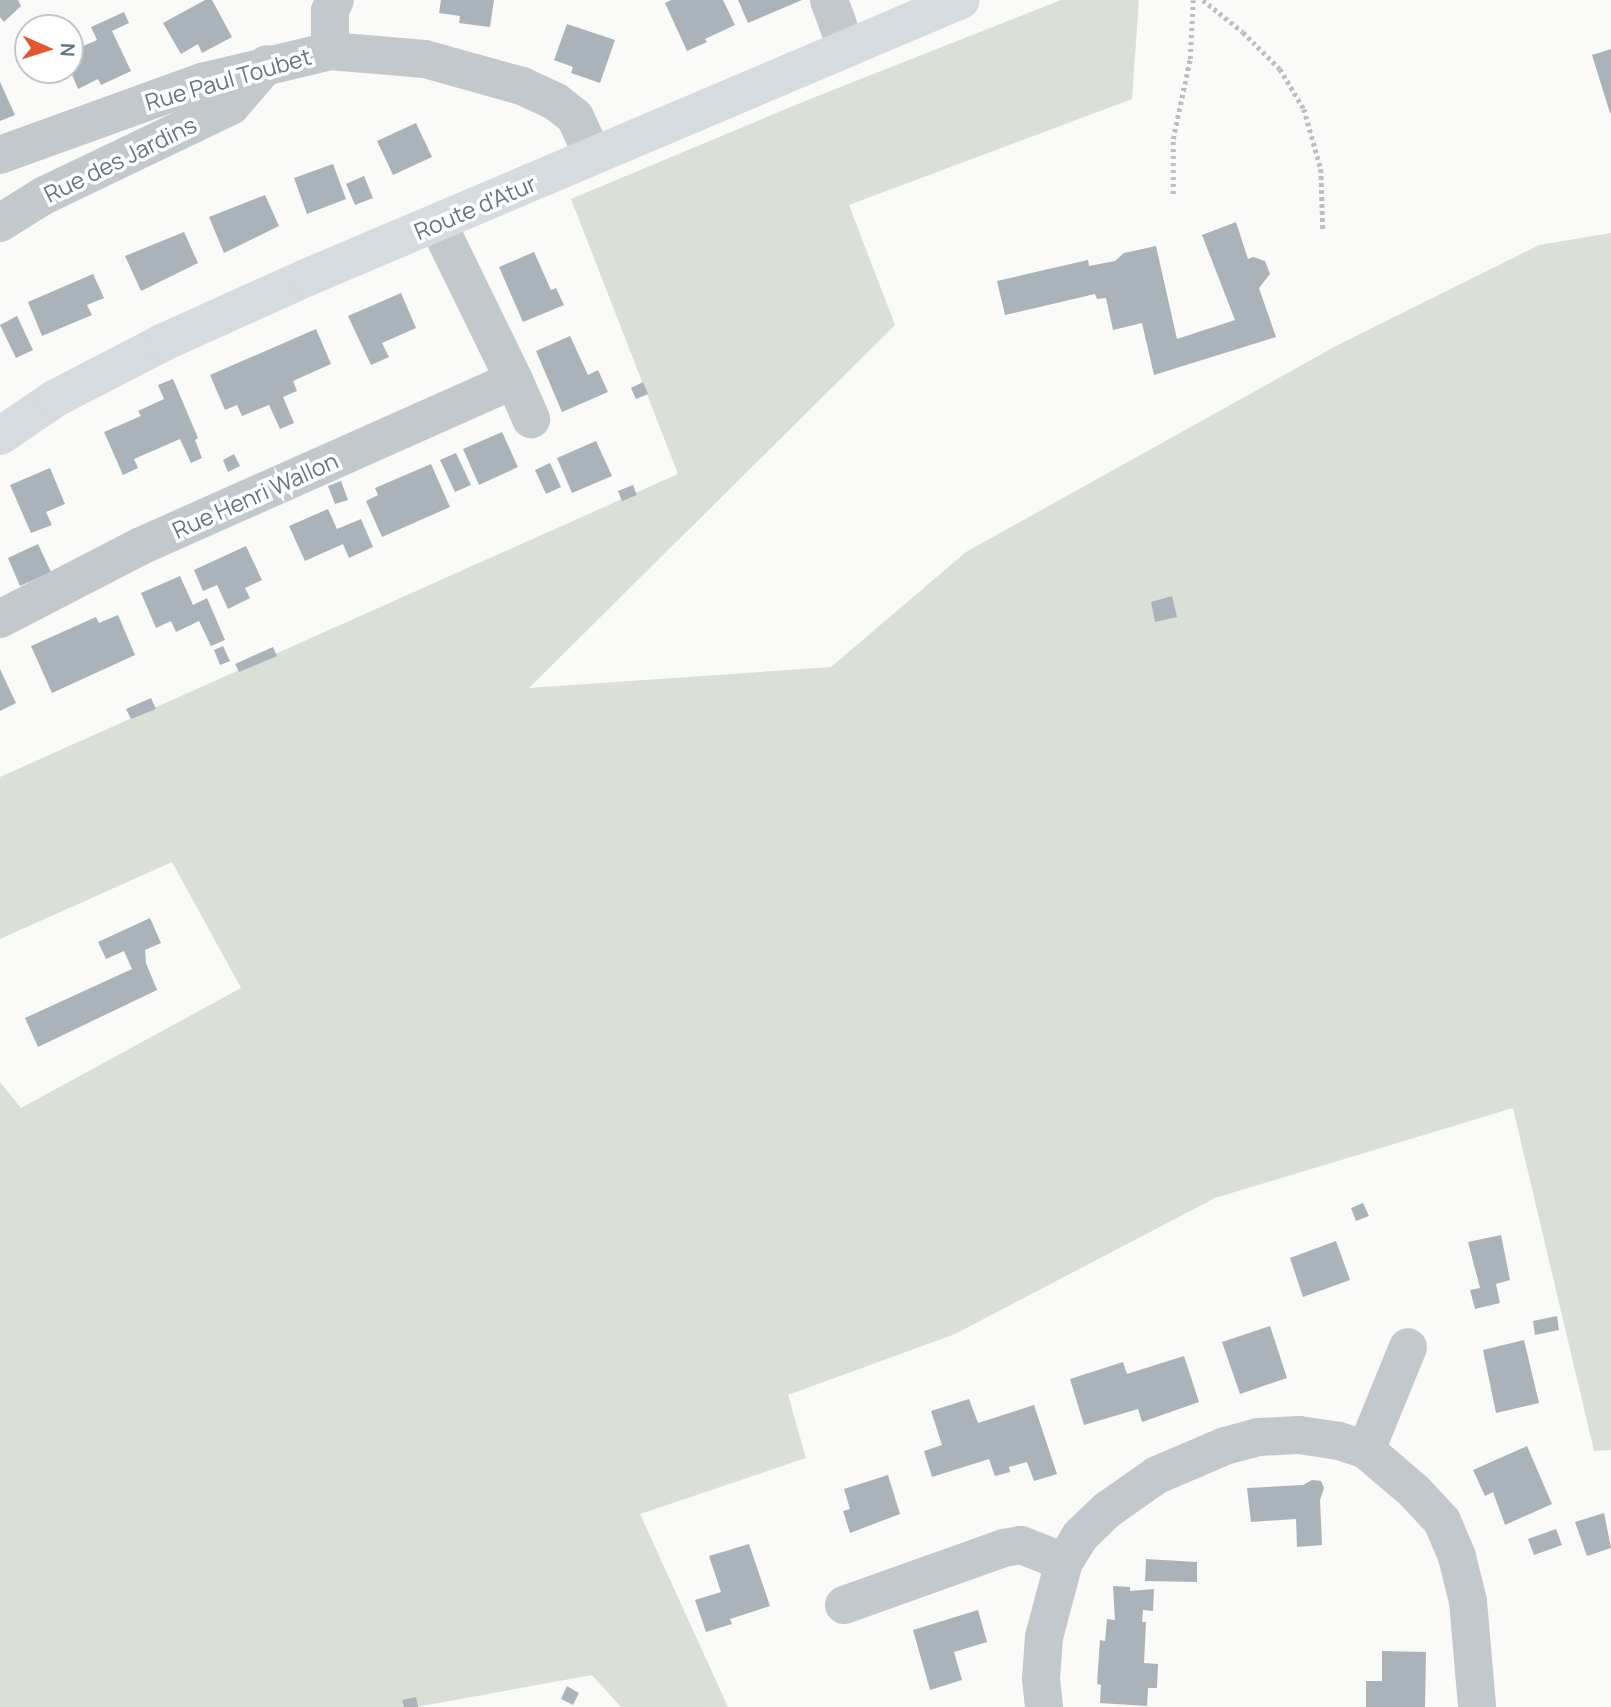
<!DOCTYPE html>
<style>
body{margin:0}
#map{position:relative;width:1611px;height:1707px;overflow:hidden;background:#fafaf8;font-family:Manrope,sans-serif}
div>[style]{position:absolute}
.green>*{inset:0;background:#dadfd7}
.building>*{inset:0;background:#aab3b9}
.path>*{height:4.5px;margin-top:-2.25px;transform-origin:0;background:repeating-linear-gradient(90deg,#bbbfc2 0 3.5px,transparent 0 7px)}
.minor>*{height:38px;margin:-19px;padding:0 19px;transform-origin:19px;border-radius:19px;background:#c3c8cc}
.major>*{height:38px;margin:-19px;padding:0 19px;transform-origin:19px;border-radius:19px;background:#d6dbdf}
span{translate:-50% -50%;white-space:nowrap;text-align:center;line-height:1.15;-webkit-text-stroke:7px #fff;paint-order:stroke}
.street-label{font-size:23px;color:#657683}
.north{position:absolute;left:14px;top:14px;width:70px;height:70px;box-sizing:border-box;background:#fff;border:2px solid #c1c8cd;border-radius:50%;rotate:93deg;font-size:19px;font-weight:700;line-height:28px;text-align:center;color:#657683}
.north::after{content:'';display:block;margin:auto;width:24px;height:32px;background:#e4572e;clip-path:polygon(50% 0,100% 100%,50% 72%,0 100%)}
</style>
<div id="map">
<div class="green">
<div style="clip-path:polygon(1061px 0,1139px 0,1132px 99px,849px 205px,895px 325px,529px 688px,831px 667px,966px 552px,1336px 346px,1539px 245px,1611px 233px,1611px 1450px,1594px 1451px,1513px 1108px,1215px 1198px,955px 1334px,788px 1395px,806px 1458px,640px 1514px,728px 1707px,621px 1707px,592px 1675px,416px 1707px,0 1707px,0 1082px,21px 1108px,241px 988px,172px 862px,0 939px,0 777px,678px 474px,571px 199px,805px 101px)"></div>
</div>
<div class="building">
<div style="clip-path:polygon(0 0,18px 0,21px 6px,4px 22px,0 17px)"></div>
<div style="clip-path:polygon(205px 0,212px 0,232px 37px,202px 53px,198px 44px,181px 54px,163px 23px)"></div>
<div style="clip-path:polygon(441px 0,494px 0,490px 27px,459px 23px,460px 16px,439px 13px)"></div>
<div style="clip-path:polygon(671px 0,723px 0,735px 25px,705px 39px,707px 42px,687px 51px,665px 3px)"></div>
<div style="clip-path:polygon(738px 0,802px 0,748px 23px)"></div>
<div style="clip-path:polygon(124px 12px,129px 23px,112px 31px,131px 71px,101px 85px,98px 79px,78px 89px,70px 70px,70px 52px,97px 40px,91px 27px)"></div>
<div style="clip-path:polygon(567px 24px,615px 40px,600px 83px,571px 73px,573px 67px,554px 60px)"></div>
<div style="clip-path:polygon(1611px 49px,1611px 113px,1610px 113px,1592px 55px)"></div>
<div style="clip-path:polygon(0 82px,15px 115px,0 121px)"></div>
<div style="clip-path:polygon(416px 123px,432px 157px,393px 175px,377px 141px)"></div>
<div style="clip-path:polygon(333px 164px,346px 199px,307px 214px,294px 178px)"></div>
<div style="clip-path:polygon(364px 176px,373px 198px,355px 205px,346px 184px)"></div>
<div style="clip-path:polygon(265px 195px,279px 226px,224px 253px,209px 217px)"></div>
<div style="clip-path:polygon(1236px 222px,1248px 259px,1253px 257px,1265px 261px,1270px 274px,1259px 288px,1276px 337px,1154px 375px,1142px 323px,1113px 330px,1106px 298px,1097px 299px,1095px 294px,1005px 315px,997px 281px,1088px 260px,1089px 266px,1115px 261px,1124px 253px,1156px 246px,1177px 339px,1235px 320px,1202px 235px)"></div>
<div style="clip-path:polygon(184px 232px,198px 263px,141px 291px,125px 256px)"></div>
<div style="clip-path:polygon(534px 252px,551px 290px,556px 288px,564px 305px,523px 322px,499px 267px)"></div>
<div style="clip-path:polygon(93px 274px,104px 298px,87px 305px,92px 315px,42px 336px,28px 302px)"></div>
<div style="clip-path:polygon(401px 293px,416px 328px,382px 343px,389px 357px,371px 365px,348px 316px)"></div>
<div style="clip-path:polygon(17px 316px,33px 350px,16px 358px,0 325px)"></div>
<div style="clip-path:polygon(316px 329px,331px 364px,293px 381px,297px 391px,283px 397px,294px 423px,280px 429px,269px 405px,242px 416px,237px 405px,225px 410px,210px 375px)"></div>
<div style="clip-path:polygon(570px 336px,588px 375px,598px 370px,608px 392px,562px 412px,536px 351px)"></div>
<div style="clip-path:polygon(173px 379px,198px 438px,195px 440px,202px 458px,191px 463px,180px 439px,134px 459px,138px 468px,123px 475px,104px 432px,141px 416px,138px 411px,164px 399px,158px 385px)"></div>
<div style="clip-path:polygon(643px 382px,648px 394px,636px 399px,631px 388px)"></div>
<div style="clip-path:polygon(502px 432px,518px 467px,479px 485px,463px 449px)"></div>
<div style="clip-path:polygon(596px 441px,612px 476px,572px 493px,557px 458px)"></div>
<div style="clip-path:polygon(456px 453px,471px 485px,455px 492px,440px 460px)"></div>
<div style="clip-path:polygon(234px 454px,240px 466px,228px 472px,223px 460px)"></div>
<div style="clip-path:polygon(550px 463px,561px 487px,546px 494px,535px 470px)"></div>
<div style="clip-path:polygon(431px 464px,450px 507px,382px 537px,366px 501px,378px 495px,375px 488px)"></div>
<div style="clip-path:polygon(50px 468px,65px 504px,46px 512px,52px 525px,31px 533px,10px 485px)"></div>
<div style="clip-path:polygon(341px 481px,348px 500px,335px 504px,328px 486px)"></div>
<div style="clip-path:polygon(633px 485px,637px 495px,622px 501px,618px 491px)"></div>
<div style="clip-path:polygon(328px 509px,337px 529px,361px 519px,373px 547px,349px 558px,343px 544px,305px 561px,289px 526px)"></div>
<div style="clip-path:polygon(38px 544px,51px 572px,20px 586px,8px 558px)"></div>
<div style="clip-path:polygon(246px 546px,262px 580px,245px 588px,250px 598px,228px 609px,217px 585px,203px 591px,194px 570px)"></div>
<div style="clip-path:polygon(180px 576px,193px 605px,207px 598px,225px 640px,211px 646px,199px 621px,176px 632px,171px 621px,156px 628px,141px 593px)"></div>
<div style="clip-path:polygon(1172px 596px,1177px 617px,1155px 622px,1151px 602px)"></div>
<div style="clip-path:polygon(118px 615px,135px 655px,52px 693px,31px 646px,96px 617px,99px 623px)"></div>
<div style="clip-path:polygon(223px 646px,230px 661px,220px 665px,214px 650px)"></div>
<div style="clip-path:polygon(273px 647px,277px 656px,239px 672px,235px 664px)"></div>
<div style="clip-path:polygon(0 669px,16px 703px,0 711px)"></div>
<div style="clip-path:polygon(151px 698px,156px 709px,131px 719px,126px 709px)"></div>
<div style="clip-path:polygon(150px 918px,161px 943px,145px 950px,146px 963px,157px 990px,38px 1047px,25px 1018px,132px 969px,124px 951px,106px 959px,98px 942px)"></div>
<div style="clip-path:polygon(1363px 1203px,1369px 1216px,1356px 1221px,1351px 1208px)"></div>
<div style="clip-path:polygon(1501px 1235px,1510px 1280px,1496px 1284px,1500px 1303px,1475px 1309px,1470px 1290px,1480px 1288px,1468px 1242px)"></div>
<div style="clip-path:polygon(1336px 1241px,1350px 1280px,1303px 1297px,1290px 1258px)"></div>
<div style="clip-path:polygon(1557px 1316px,1559px 1330px,1535px 1335px,1533px 1321px)"></div>
<div style="clip-path:polygon(1270px 1326px,1287px 1378px,1240px 1394px,1222px 1342px)"></div>
<div style="clip-path:polygon(1524px 1340px,1539px 1403px,1496px 1413px,1483px 1350px)"></div>
<div style="clip-path:polygon(1184px 1356px,1199px 1402px,1142px 1422px,1138px 1409px,1084px 1425px,1070px 1379px,1123px 1362px,1127px 1374px)"></div>
<div style="clip-path:polygon(969px 1399px,978px 1423px,1034px 1405px,1057px 1474px,1034px 1481px,1027px 1462px,1009px 1467px,1010px 1472px,995px 1476px,989px 1459px,932px 1477px,924px 1451px,942px 1445px,931px 1411px)"></div>
<div style="clip-path:polygon(1527px 1446px,1552px 1504px,1505px 1525px,1493px 1492px,1485px 1496px,1473px 1470px)"></div>
<div style="clip-path:polygon(888px 1475px,900px 1514px,850px 1533px,843px 1511px,850px 1509px,844px 1489px)"></div>
<div style="clip-path:polygon(1312px 1480px,1321px 1481px,1324px 1488px,1320px 1500px,1322px 1545px,1297px 1547px,1296px 1519px,1251px 1522px,1247px 1488px,1303px 1485px)"></div>
<div style="clip-path:polygon(1604px 1513px,1611px 1548px,1587px 1556px,1575px 1522px)"></div>
<div style="clip-path:polygon(1556px 1529px,1562px 1545px,1534px 1555px,1528px 1539px)"></div>
<div style="clip-path:polygon(749px 1544px,770px 1606px,730px 1619px,732px 1624px,706px 1632px,695px 1600px,721px 1592px,709px 1556px)"></div>
<div style="clip-path:polygon(1146px 1559px,1197px 1562px,1197px 1582px,1145px 1581px)"></div>
<div style="clip-path:polygon(1113px 1586px,1130px 1587px,1130px 1591px,1154px 1589px,1153px 1611px,1143px 1610px,1142px 1622px,1146px 1622px,1144px 1663px,1158px 1664px,1157px 1688px,1148px 1688px,1147px 1706px,1100px 1703px,1101px 1685px,1097px 1684px,1100px 1640px,1105px 1641px,1107px 1619px,1115px 1620px)"></div>
<div style="clip-path:polygon(978px 1610px,987px 1642px,954px 1652px,962px 1680px,930px 1690px,913px 1630px)"></div>
<div style="clip-path:polygon(1382px 1651px,1426px 1652px,1425px 1707px,1366px 1707px,1366px 1681px,1382px 1681px)"></div>
<div style="clip-path:polygon(567px 1686px,579px 1693px,573px 1705px,561px 1699px)"></div>
<div style="clip-path:polygon(416px 1697px,418px 1707px,404px 1707px,402px 1700px)"></div>
</div>
<div class="path">
<div style="left:1203px;top:0;width:51px;rotate:38.7deg"></div>
<div style="left:1243px;top:32px;width:52px;rotate:45deg"></div>
<div style="left:1280px;top:69px;width:47px;rotate:59deg"></div>
<div style="left:1304px;top:109px;width:62px;rotate:74.2deg"></div>
<div style="left:1321px;top:169px;width:61px;rotate:88.1deg"></div>
<div style="left:1173px;top:194px;width:55px;rotate:-90deg"></div>
<div style="left:1173px;top:139px;width:82px;rotate:-78deg"></div>
<div style="left:1190px;top:59px;width:59px;rotate:-87.1deg"></div>
</div>
<div class="minor">
<div style="left:829px;top:0;width:50px;rotate:70.1deg"></div>
<div style="left:330px;top:51px;width:40px;rotate:-90deg"></div>
<div style="left:330px;top:11px;width:12px;rotate:-66deg"></div>
<div style="left:0;top:155px;width:215px;rotate:-19.9deg"></div>
<div style="left:202px;top:82px;width:132px;rotate:-13.6deg"></div>
<div style="left:330px;top:51px;width:95px;rotate:4.8deg"></div>
<div style="left:425px;top:59px;width:101px;rotate:15.6deg"></div>
<div style="left:522px;top:86px;width:38px;rotate:25deg"></div>
<div style="left:556px;top:102px;width:24px;rotate:38deg"></div>
<div style="left:575px;top:117px;width:43px;rotate:65.2deg"></div>
<div style="left:0;top:223px;width:51px;rotate:-32.1deg"></div>
<div style="left:43px;top:196px;width:208px;rotate:-25.6deg"></div>
<div style="left:231px;top:106px;width:55px;rotate:-49.4deg"></div>
<div style="left:514px;top:380px;width:43px;rotate:66.4deg"></div>
<div style="left:0;top:619px;width:159px;rotate:-27.4deg"></div>
<div style="left:141px;top:546px;width:408px;rotate:-24deg"></div>
<div style="left:514px;top:380px;width:174px;rotate:-116deg"></div>
<div style="left:1366px;top:1450px;width:111px;rotate:-67.8deg"></div>
<div style="left:844px;top:1605px;width:170px;rotate:-19.6deg"></div>
<div style="left:1004px;top:1548px;width:17px;rotate:-10deg"></div>
<div style="left:1021px;top:1545px;width:46px;rotate:21.6deg"></div>
<div style="left:1044px;top:1707px;width:28px;rotate:-96deg"></div>
<div style="left:1041px;top:1679px;width:42px;rotate:-85.9deg"></div>
<div style="left:1044px;top:1637px;width:78px;rotate:-75.1deg"></div>
<div style="left:1064px;top:1562px;width:31px;rotate:-58deg"></div>
<div style="left:1080px;top:1536px;width:37px;rotate:-44deg"></div>
<div style="left:1107px;top:1510px;width:61px;rotate:-35deg"></div>
<div style="left:1157px;top:1475px;width:74px;rotate:-23.1deg"></div>
<div style="left:1225px;top:1446px;width:34px;rotate:-15deg"></div>
<div style="left:1258px;top:1437px;width:41px;rotate:-2.8deg"></div>
<div style="left:1299px;top:1435px;width:40px;rotate:8.5deg"></div>
<div style="left:1339px;top:1441px;width:28px;rotate:18deg"></div>
<div style="left:1366px;top:1450px;width:63px;rotate:40.5deg"></div>
<div style="left:1414px;top:1491px;width:41px;rotate:47deg"></div>
<div style="left:1442px;top:1521px;width:39px;rotate:67deg"></div>
<div style="left:1457px;top:1557px;width:45px;rotate:76deg"></div>
<div style="left:1468px;top:1601px;width:106px;rotate:85.1deg"></div>
</div>
<div class="major">
<div style="left:0;top:436px;width:68px;rotate:-34.2deg"></div>
<div style="left:56px;top:398px;width:122px;rotate:-27.4deg"></div>
<div style="left:164px;top:342px;width:158px;rotate:-24.3deg"></div>
<div style="left:308px;top:277px;width:709px;rotate:-22.99deg"></div>
</div>
<div class="street-label">
<span style="left:228px;top:79px;rotate:-16deg">Rue Paul Toubet</span>
<span style="left:120px;top:159px;rotate:-26deg">Rue des Jardins</span>
<span style="left:475px;top:207px;rotate:-23deg">Route d'Atur</span>
<span style="left:255px;top:495px;rotate:-24deg">Rue Henri Wallon</span>
</div>
<div class="north">N</div>
</div>
